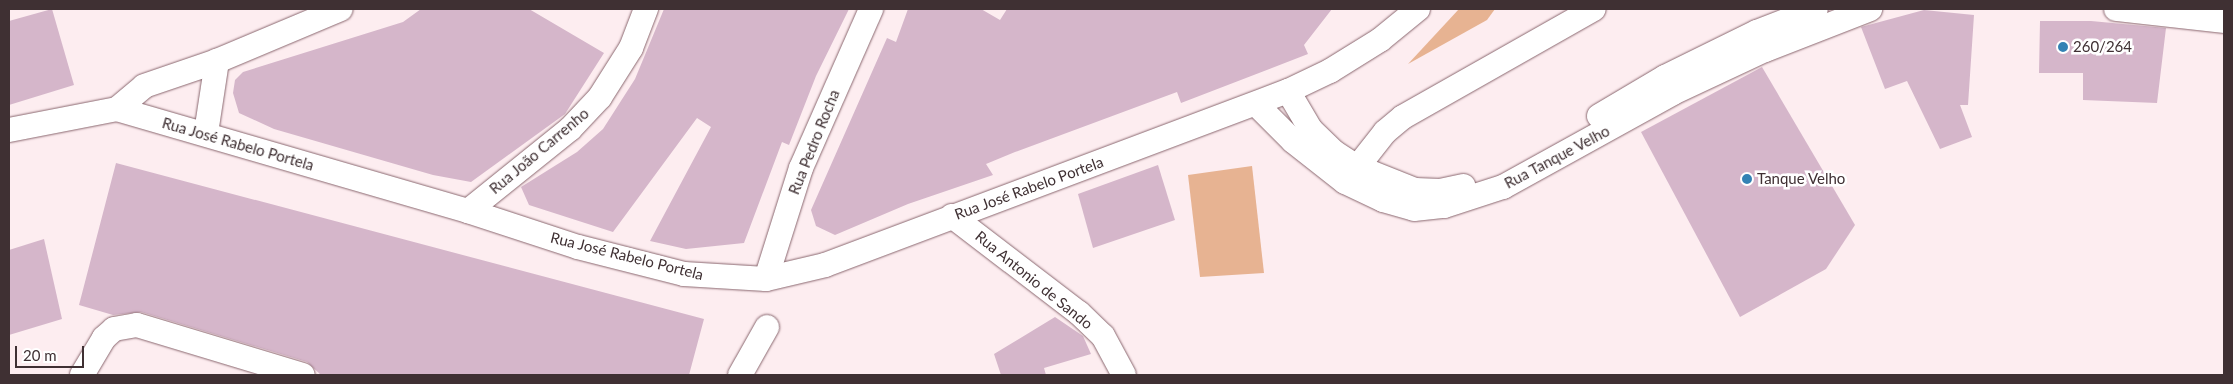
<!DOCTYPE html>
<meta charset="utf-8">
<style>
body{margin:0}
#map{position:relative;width:2233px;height:384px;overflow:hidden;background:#fdedf0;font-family:Lato,sans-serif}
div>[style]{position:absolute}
.green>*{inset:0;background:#e7b392}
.building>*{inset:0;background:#d5b6ca}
.roads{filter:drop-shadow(0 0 1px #8a676f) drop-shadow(0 0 1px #8a676f)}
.minor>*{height:24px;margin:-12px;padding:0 12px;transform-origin:12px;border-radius:12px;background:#fff}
.dots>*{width:14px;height:14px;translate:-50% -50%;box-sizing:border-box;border:2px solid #fff;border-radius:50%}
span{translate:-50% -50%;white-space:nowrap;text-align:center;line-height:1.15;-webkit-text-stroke:5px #fff;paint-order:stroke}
.poi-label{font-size:15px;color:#3f3033}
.left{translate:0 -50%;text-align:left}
.street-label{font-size:15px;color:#3f3033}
.frame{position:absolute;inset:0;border:10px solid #3f3033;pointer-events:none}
.scale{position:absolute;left:15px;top:346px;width:69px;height:22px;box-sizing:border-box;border:2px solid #3f3033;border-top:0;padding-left:6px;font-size:15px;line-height:18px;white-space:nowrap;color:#3f3033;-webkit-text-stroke:4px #fff;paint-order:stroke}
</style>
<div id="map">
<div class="green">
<div style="clip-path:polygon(1459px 9px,1495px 9px,1487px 20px,1408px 64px)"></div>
<div style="clip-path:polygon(1252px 166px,1264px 273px,1200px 277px,1188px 175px)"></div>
</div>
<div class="building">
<div style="clip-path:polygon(52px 9px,74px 85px,9px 105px,9px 21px)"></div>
<div style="clip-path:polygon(421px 9px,529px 9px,604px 53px,565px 114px,471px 182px,433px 175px,274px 129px,239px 113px,233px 93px,235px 80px,243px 72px,403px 22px)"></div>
<div style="clip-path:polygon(664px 9px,849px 9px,816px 76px,789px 145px,782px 142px,744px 243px,686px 249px,650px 241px,711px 127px,697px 118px,613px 232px,529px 205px,521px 187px,577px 152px,603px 129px,635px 79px)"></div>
<div style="clip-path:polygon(908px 9px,981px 9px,1000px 20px,1007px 9px,1332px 9px,1304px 45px,1308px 54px,1181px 103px,1177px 92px,1015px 152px,986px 164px,993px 175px,908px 204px,835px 235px,816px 226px,811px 210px,887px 38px,896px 42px)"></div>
<div style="clip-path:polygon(1924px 10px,1974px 15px,1968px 105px,1960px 105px,1972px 137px,1940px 149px,1907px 81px,1885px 89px,1861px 27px)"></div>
<div style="clip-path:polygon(2040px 21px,2091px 21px,2166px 28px,2157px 103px,2083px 100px,2083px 73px,2039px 73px)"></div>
<div style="clip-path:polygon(1762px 67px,1855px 225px,1826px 269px,1740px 317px,1641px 132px)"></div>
<div style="clip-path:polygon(116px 163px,704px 319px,689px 375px,321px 375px,307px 362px,141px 312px,113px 315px,79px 305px)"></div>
<div style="clip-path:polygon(1158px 165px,1175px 220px,1093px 248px,1078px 194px)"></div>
<div style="clip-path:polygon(44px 239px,62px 319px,9px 335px,9px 250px)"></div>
<div style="clip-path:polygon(1055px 317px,1083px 336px,1091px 354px,1044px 368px,1046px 375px,1001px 375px,994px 354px)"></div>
</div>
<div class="roads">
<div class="minor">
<div style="left:2116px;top:9px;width:109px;rotate:6.3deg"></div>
<div style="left:1288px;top:91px;width:45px;rotate:59.5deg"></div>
<div style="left:1311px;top:130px;width:32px;rotate:44deg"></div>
<div style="left:1334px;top:152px;width:27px;rotate:33deg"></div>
<div style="left:1357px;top:167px;width:62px;rotate:21.6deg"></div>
<div style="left:1415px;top:190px;width:25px;rotate:2deg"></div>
<div style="left:1440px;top:191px;width:24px;rotate:-12deg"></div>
<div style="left:1256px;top:104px;width:52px;rotate:45deg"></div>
<div style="left:1293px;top:141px;width:66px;rotate:38.3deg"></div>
<div style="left:1345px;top:182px;width:42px;rotate:25.3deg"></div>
<div style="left:1383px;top:200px;width:32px;rotate:16deg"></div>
<div style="left:1414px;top:209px;width:30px;rotate:-6deg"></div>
<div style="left:1444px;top:206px;width:62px;rotate:-17.9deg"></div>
<div style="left:1503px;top:187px;width:194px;rotate:-28.9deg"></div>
<div style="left:1673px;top:93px;width:102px;rotate:-25.1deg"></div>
<div style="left:1765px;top:50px;width:113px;rotate:-21.3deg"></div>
<div style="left:117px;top:109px;width:35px;rotate:-40deg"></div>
<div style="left:144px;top:86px;width:77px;rotate:-18.9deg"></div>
<div style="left:217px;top:61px;width:134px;rotate:-22.8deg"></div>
<div style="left:1599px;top:116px;width:77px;rotate:-30.6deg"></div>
<div style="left:1665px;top:77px;width:102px;rotate:-26.1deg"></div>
<div style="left:1757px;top:32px;width:63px;rotate:-21.3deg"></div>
<div style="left:9px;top:130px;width:110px;rotate:-11deg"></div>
<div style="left:117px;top:109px;width:366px;rotate:16.2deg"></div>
<div style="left:468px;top:211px;width:116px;rotate:18.1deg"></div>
<div style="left:578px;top:247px;width:109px;rotate:14.3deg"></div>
<div style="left:684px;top:274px;width:82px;rotate:3.5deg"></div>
<div style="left:766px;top:279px;width:61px;rotate:-13.3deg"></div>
<div style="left:825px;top:265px;width:495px;rotate:-20.6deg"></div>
<div style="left:1288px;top:91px;width:47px;rotate:-25.5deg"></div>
<div style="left:1330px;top:71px;width:59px;rotate:-31.8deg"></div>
<div style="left:1380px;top:40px;width:49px;rotate:-39.2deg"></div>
<div style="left:206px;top:133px;width:73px;rotate:-81.3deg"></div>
<div style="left:1348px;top:179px;width:60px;rotate:-51.8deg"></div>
<div style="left:1385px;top:132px;width:23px;rotate:-40deg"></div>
<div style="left:1403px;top:117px;width:219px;rotate:-29.5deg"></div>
<div style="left:468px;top:211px;width:131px;rotate:-38.8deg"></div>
<div style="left:570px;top:129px;width:44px;rotate:-46.8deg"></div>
<div style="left:600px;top:97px;width:58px;rotate:-57.7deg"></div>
<div style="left:631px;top:48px;width:42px;rotate:-69deg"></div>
<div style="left:952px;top:216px;width:160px;rotate:37.4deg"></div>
<div style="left:1079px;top:313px;width:33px;rotate:44deg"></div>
<div style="left:1103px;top:336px;width:44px;rotate:61.7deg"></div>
<div style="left:766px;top:279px;width:116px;rotate:-72.5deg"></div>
<div style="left:801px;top:168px;width:174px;rotate:-66.2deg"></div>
<div style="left:82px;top:375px;width:43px;rotate:-59.3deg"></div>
<div style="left:104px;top:338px;width:13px;rotate:-42deg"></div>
<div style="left:114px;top:329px;width:23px;rotate:-10deg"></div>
<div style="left:137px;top:325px;width:173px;rotate:16.8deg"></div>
<div style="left:740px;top:375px;width:55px;rotate:-60.6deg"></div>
</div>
</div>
<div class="dots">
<div style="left:2063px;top:47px;background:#3382b4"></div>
<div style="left:1747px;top:179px;background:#3382b4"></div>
</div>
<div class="poi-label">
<span class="left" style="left:2073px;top:47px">260/264</span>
<span class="left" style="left:1757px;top:179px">Tanque Velho</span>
</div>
<div class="street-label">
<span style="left:814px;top:142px;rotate:-68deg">Rua Pedro Rocha</span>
<span style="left:238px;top:144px;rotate:16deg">Rua José Rabelo Portela</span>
<span style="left:539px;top:151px;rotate:-40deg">Rua João Carrenho</span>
<span style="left:1557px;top:157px;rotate:-28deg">Rua Tanque Velho</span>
<span style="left:1029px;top:188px;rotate:-20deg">Rua José Rabelo Portela</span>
<span style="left:627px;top:256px;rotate:14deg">Rua José Rabelo Portela</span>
<span style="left:1034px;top:280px;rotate:39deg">Rua Antonio de Sando</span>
</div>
<div class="frame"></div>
<div class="scale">20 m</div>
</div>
